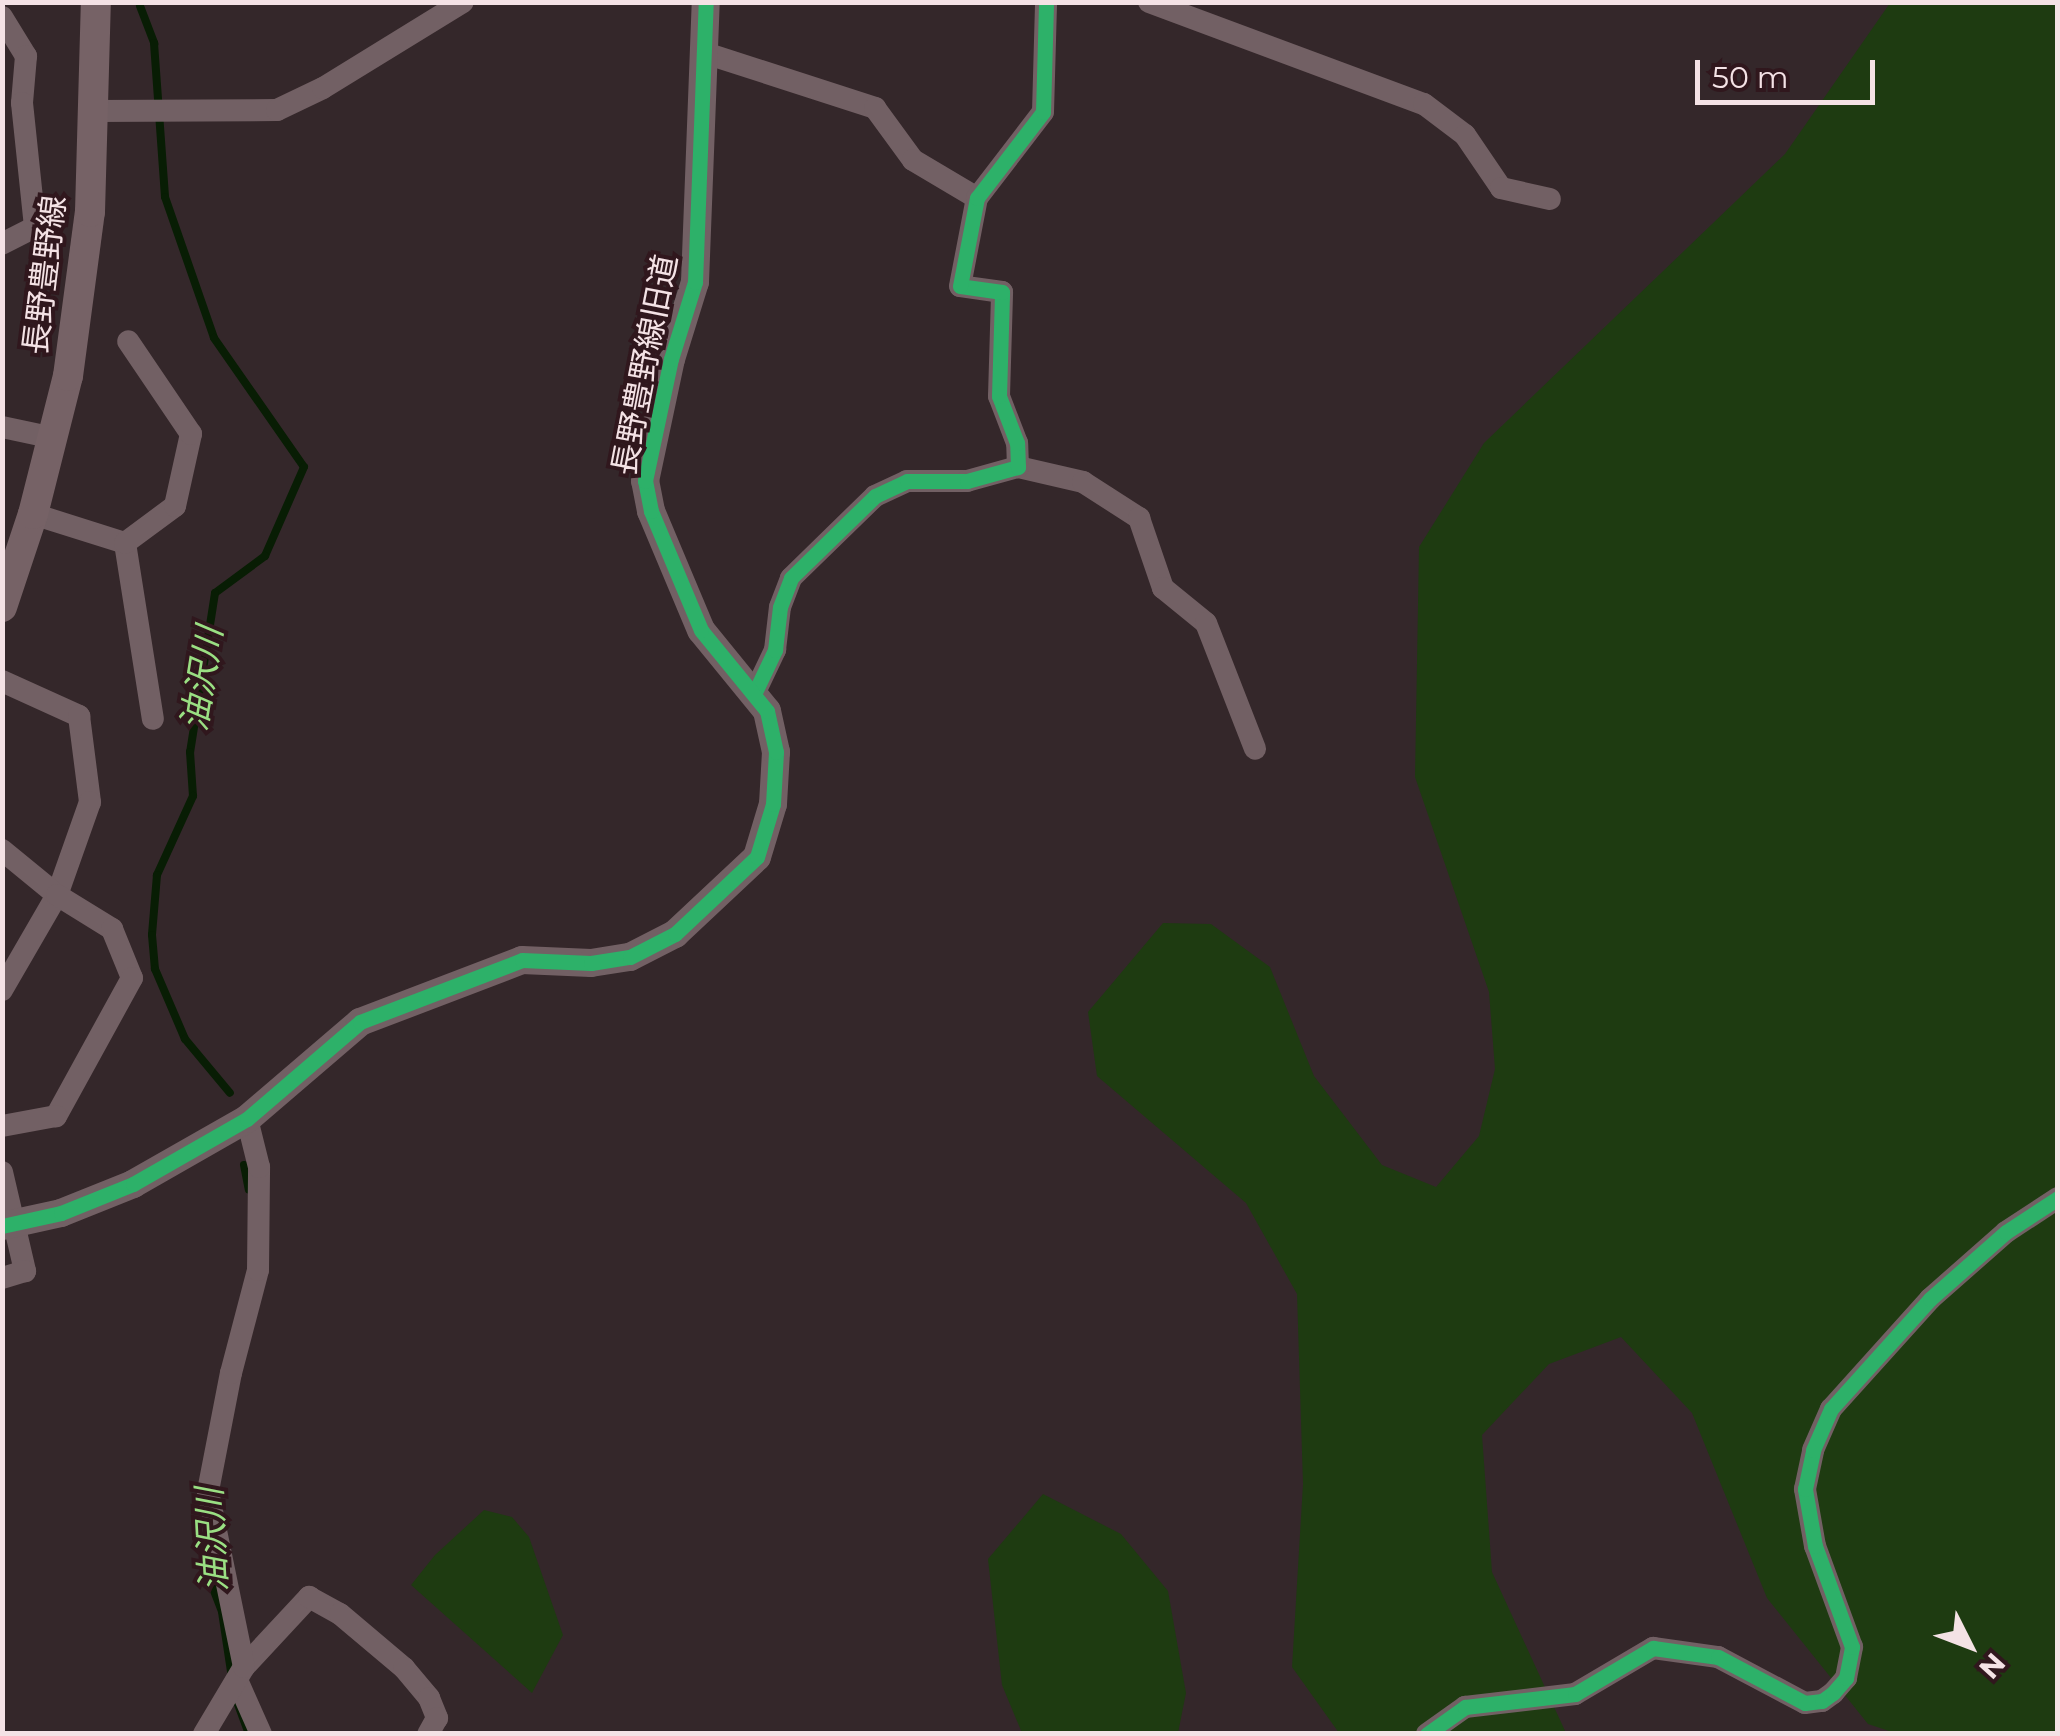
<!DOCTYPE html>
<meta charset="utf-8">
<style>
body{margin:0}
#map{position:relative;width:2060px;height:1736px;overflow:hidden;background:#34272a;font-family:Montserrat,"Noto Sans JP",sans-serif}
div>[style]{position:absolute}
.green>*{inset:0;background:#1e3b11}
.stream>*{height:8px;margin:-4px;padding:0 4px;transform-origin:4px;border-radius:4px;background:#081d04}
.minor>*{height:22px;margin:-11px;padding:0 11px;transform-origin:11px;border-radius:11px;background:#726064}
.tertiary>*{height:28px;margin:-14px;padding:0 14px;transform-origin:14px;border-radius:14px;background:#726064}
.secondary>*{height:30px;margin:-15px;padding:0 15px;transform-origin:15px;border-radius:15px;background:#766266}
.cycleway>*{height:15px;margin:-7.5px;padding:0 7.5px;transform-origin:7.5px;border-radius:7.5px;background:#2db169}
span{translate:-50% -50%;white-space:nowrap;text-align:center;line-height:1.15;-webkit-text-stroke:8px #30171d;paint-order:stroke}
.street-label{font-size:32px;color:#f4e2e5}
.water-label{font-size:35px;color:#9adf83;font-style:italic}
.frame{position:absolute;inset:0;border:5px solid #f4e2e5;pointer-events:none}
.north{position:absolute;left:1920px;top:1596px;width:100px;height:100px;-webkit-text-stroke:8px #30171d;paint-order:stroke;rotate:132deg;font-size:28px;font-weight:700;line-height:40px;text-align:center;color:#f4e2e5}
.north::after{content:'';display:block;margin:auto;width:35px;height:45px;background:#f4e2e5;clip-path:polygon(50% 0,100% 100%,50% 72%,0 100%)}
.scale{position:absolute;left:1695px;top:60px;width:180px;height:45px;box-sizing:border-box;border:5px solid #f4e2e5;border-top:0;padding-left:12px;font-size:30px;line-height:35px;white-space:nowrap;color:#f4e2e5;-webkit-text-stroke:8px #30171d;paint-order:stroke}
</style>
<div id="map">
<div class="green">
<div style="clip-path:polygon(1890px 3px,2057px 3px,2057px 1733px,1898px 1734px,1868px 1724px,1767px 1598px,1692px 1413px,1621px 1337px,1549px 1364px,1482px 1435px,1492px 1572px,1566px 1733px,1339px 1733px,1292px 1667px,1303px 1484px,1297px 1294px,1246px 1203px,1097px 1076px,1088px 1012px,1163px 923px,1211px 924px,1270px 967px,1314px 1076px,1382px 1165px,1436px 1187px,1479px 1136px,1495px 1069px,1489px 992px,1415px 777px,1419px 547px,1484px 443px,1785px 154px)"></div>
<div style="clip-path:polygon(1043px 1494px,1121px 1534px,1168px 1591px,1186px 1693px,1178px 1733px,1022px 1733px,1002px 1685px,988px 1559px)"></div>
<div style="clip-path:polygon(484px 1510px,512px 1517px,529px 1537px,563px 1635px,532px 1693px,411px 1585px,435px 1555px)"></div>
</div>
<div class="stream">
<div style="left:140px;top:6px;width:40px;rotate:69deg"></div>
<div style="left:154px;top:43px;width:154px;rotate:85.9deg"></div>
<div style="left:165px;top:197px;width:149px;rotate:70.8deg"></div>
<div style="left:214px;top:338px;width:157px;rotate:55.1deg"></div>
<div style="left:304px;top:467px;width:97px;rotate:113.7deg"></div>
<div style="left:265px;top:556px;width:62px;rotate:143.5deg"></div>
<div style="left:215px;top:593px;width:161px;rotate:98.9deg"></div>
<div style="left:190px;top:752px;width:44px;rotate:86.1deg"></div>
<div style="left:193px;top:796px;width:87px;rotate:114.5deg"></div>
<div style="left:157px;top:875px;width:60px;rotate:94.8deg"></div>
<div style="left:152px;top:935px;width:34px;rotate:85deg"></div>
<div style="left:155px;top:969px;width:76px;rotate:66.8deg"></div>
<div style="left:185px;top:1039px;width:70px;rotate:50.2deg"></div>
<div style="left:244px;top:1165px;width:25px;rotate:79deg"></div>
<div style="left:208px;top:1544px;width:39px;rotate:86deg"></div>
<div style="left:211px;top:1583px;width:31px;rotate:69deg"></div>
<div style="left:222px;top:1612px;width:67px;rotate:81.4deg"></div>
<div style="left:235px;top:1696px;width:40px;rotate:69.8deg"></div>
</div>
<div class="minor">
<div style="left:1149px;top:2px;width:293px;rotate:20.4deg"></div>
<div style="left:1424px;top:104px;width:51px;rotate:37.1deg"></div>
<div style="left:1465px;top:135px;width:64px;rotate:55.8deg"></div>
<div style="left:1501px;top:188px;width:50px;rotate:12.7deg"></div>
<div style="left:2px;top:17px;width:46px;rotate:58.4deg"></div>
<div style="left:26px;top:56px;width:47px;rotate:94.9deg"></div>
<div style="left:22px;top:103px;width:125px;rotate:84deg"></div>
<div style="left:35px;top:227px;width:37px;rotate:153deg"></div>
<div style="left:705px;top:53px;width:179px;rotate:17.9deg"></div>
<div style="left:875px;top:108px;width:64px;rotate:53.8deg"></div>
<div style="left:913px;top:160px;width:74px;rotate:30.7deg"></div>
<div style="left:95px;top:111px;width:182px;rotate:-0.3deg"></div>
<div style="left:277px;top:110px;width:51px;rotate:-25.6deg"></div>
<div style="left:323px;top:88px;width:164px;rotate:-31.6deg"></div>
<div style="left:2px;top:427px;width:53px;rotate:11.9deg"></div>
<div style="left:1018px;top:467px;width:67px;rotate:13deg"></div>
<div style="left:1083px;top:482px;width:67px;rotate:32.7deg"></div>
<div style="left:1139px;top:518px;width:74px;rotate:71.1deg"></div>
<div style="left:1163px;top:588px;width:55px;rotate:39.1deg"></div>
<div style="left:1206px;top:623px;width:135px;rotate:68.7deg"></div>
<div style="left:33px;top:514px;width:96px;rotate:17.5deg"></div>
<div style="left:125px;top:543px;width:178px;rotate:81deg"></div>
<div style="left:125px;top:543px;width:62px;rotate:-36.5deg"></div>
<div style="left:175px;top:506px;width:74px;rotate:-77.5deg"></div>
<div style="left:191px;top:434px;width:112px;rotate:-124.1deg"></div>
<div style="left:2px;top:681px;width:85px;rotate:24.4deg"></div>
<div style="left:79px;top:716px;width:87px;rotate:82.7deg"></div>
<div style="left:90px;top:802px;width:99px;rotate:109.5deg"></div>
<div style="left:57px;top:895px;width:110px;rotate:120.1deg"></div>
<div style="left:755px;top:692px;width:47px;rotate:-64.5deg"></div>
<div style="left:775px;top:650px;width:43px;rotate:-83.4deg"></div>
<div style="left:780px;top:607px;width:31px;rotate:-69deg"></div>
<div style="left:791px;top:578px;width:117px;rotate:-44.3deg"></div>
<div style="left:875px;top:496px;width:35px;rotate:-25deg"></div>
<div style="left:907px;top:481px;width:60px"></div>
<div style="left:967px;top:481px;width:53px;rotate:-15.4deg"></div>
<div style="left:1018px;top:467px;width:24px;rotate:-92deg"></div>
<div style="left:1017px;top:443px;width:50px;rotate:-111deg"></div>
<div style="left:999px;top:396px;width:104px;rotate:-88.3deg"></div>
<div style="left:1002px;top:292px;width:42px;rotate:-171.9deg"></div>
<div style="left:960px;top:286px;width:90px;rotate:-79.1deg"></div>
<div style="left:977px;top:198px;width:108px;rotate:-52.5deg"></div>
<div style="left:1043px;top:112px;width:110px;rotate:-88.4deg"></div>
<div style="left:2px;top:850px;width:71px;rotate:39.3deg"></div>
<div style="left:57px;top:895px;width:65px;rotate:31.7deg"></div>
<div style="left:112px;top:929px;width:53px;rotate:67.8deg"></div>
<div style="left:132px;top:978px;width:158px;rotate:118.8deg"></div>
<div style="left:56px;top:1116px;width:55px;rotate:169.5deg"></div>
<div style="left:2px;top:1172px;width:102px;rotate:76.9deg"></div>
<div style="left:25px;top:1271px;width:24px;rotate:163deg"></div>
<div style="left:244px;top:1667px;width:96px;rotate:-47.1deg"></div>
<div style="left:309px;top:1597px;width:35px;rotate:29deg"></div>
<div style="left:340px;top:1614px;width:84px;rotate:40.2deg"></div>
<div style="left:404px;top:1668px;width:39px;rotate:50deg"></div>
<div style="left:429px;top:1698px;width:22px;rotate:68deg"></div>
<div style="left:437px;top:1718px;width:18px;rotate:119deg"></div>
<div style="left:237px;top:1680px;width:59px;rotate:66deg"></div>
<div style="left:204px;top:1734px;width:78px;rotate:-59.2deg"></div>
<div style="left:244px;top:1667px;width:180px;rotate:-101.6deg"></div>
<div style="left:208px;top:1491px;width:120px;rotate:-79deg"></div>
<div style="left:231px;top:1373px;width:106px;rotate:-75.3deg"></div>
<div style="left:258px;top:1270px;width:103px;rotate:-89.4deg"></div>
<div style="left:259px;top:1167px;width:49px;rotate:-104deg"></div>
<div style="left:1427px;top:1734px;width:47px;rotate:-35.4deg"></div>
<div style="left:1465px;top:1707px;width:111px;rotate:-6.7deg"></div>
<div style="left:1575px;top:1694px;width:91px;rotate:-30.5deg"></div>
<div style="left:1653px;top:1648px;width:66px;rotate:7.9deg"></div>
<div style="left:1718px;top:1657px;width:98px;rotate:27.9deg"></div>
<div style="left:1805px;top:1703px;width:17px;rotate:-7deg"></div>
<div style="left:1822px;top:1701px;width:14px;rotate:-36deg"></div>
<div style="left:1833px;top:1693px;width:20px;rotate:-49deg"></div>
<div style="left:1846px;top:1678px;width:32px;rotate:-79deg"></div>
<div style="left:1852px;top:1647px;width:108px;rotate:-110.1deg"></div>
<div style="left:1815px;top:1546px;width:58px;rotate:-100deg"></div>
<div style="left:1805px;top:1489px;width:40px;rotate:-78deg"></div>
<div style="left:1813px;top:1450px;width:45px;rotate:-66.3deg"></div>
<div style="left:1831px;top:1409px;width:148px;rotate:-48deg"></div>
<div style="left:1930px;top:1299px;width:101px;rotate:-41.4deg"></div>
<div style="left:2006px;top:1232px;width:62px;rotate:-33.2deg"></div>
</div>
<div class="tertiary">
<div style="left:2px;top:1226px;width:60px;rotate:-12.4deg"></div>
<div style="left:61px;top:1213px;width:78px;rotate:-21.9deg"></div>
<div style="left:133px;top:1184px;width:131px;rotate:-29.7deg"></div>
<div style="left:247px;top:1119px;width:149px;rotate:-40.6deg"></div>
<div style="left:360px;top:1022px;width:173px;rotate:-20.9deg"></div>
<div style="left:522px;top:960px;width:69px;rotate:2.5deg"></div>
<div style="left:591px;top:963px;width:39px;rotate:-9deg"></div>
<div style="left:630px;top:957px;width:51px;rotate:-27.1deg"></div>
<div style="left:675px;top:934px;width:112px;rotate:-43.2deg"></div>
<div style="left:757px;top:857px;width:55px;rotate:-73.2deg"></div>
<div style="left:773px;top:804px;width:52px;rotate:-86.7deg"></div>
<div style="left:776px;top:752px;width:42px;rotate:-102.4deg"></div>
<div style="left:767px;top:711px;width:104px;rotate:-129.2deg"></div>
<div style="left:701px;top:630px;width:129px;rotate:-112.8deg"></div>
<div style="left:651px;top:511px;width:31px;rotate:-101deg"></div>
<div style="left:645px;top:481px;width:125px;rotate:-78deg"></div>
<div style="left:671px;top:359px;width:81px;rotate:-72.7deg"></div>
<div style="left:695px;top:282px;width:280px;rotate:-87.8deg"></div>
</div>
<div class="secondary">
<div style="left:2px;top:607px;width:98px;rotate:-71.6deg"></div>
<div style="left:33px;top:514px;width:142px;rotate:-75.8deg"></div>
<div style="left:68px;top:376px;width:165px;rotate:-82.4deg"></div>
<div style="left:90px;top:212px;width:210px;rotate:-88.4deg"></div>
</div>
<div class="cycleway">
<div style="left:755px;top:692px;width:47px;rotate:-64.5deg"></div>
<div style="left:775px;top:650px;width:43px;rotate:-83.4deg"></div>
<div style="left:780px;top:607px;width:31px;rotate:-69deg"></div>
<div style="left:791px;top:578px;width:117px;rotate:-44.3deg"></div>
<div style="left:875px;top:496px;width:35px;rotate:-25deg"></div>
<div style="left:907px;top:481px;width:60px"></div>
<div style="left:967px;top:481px;width:53px;rotate:-15.4deg"></div>
<div style="left:1018px;top:467px;width:24px;rotate:-92deg"></div>
<div style="left:1017px;top:443px;width:50px;rotate:-111deg"></div>
<div style="left:999px;top:396px;width:104px;rotate:-88.3deg"></div>
<div style="left:1002px;top:292px;width:42px;rotate:-171.9deg"></div>
<div style="left:960px;top:286px;width:90px;rotate:-79.1deg"></div>
<div style="left:977px;top:198px;width:108px;rotate:-52.5deg"></div>
<div style="left:1043px;top:112px;width:110px;rotate:-88.4deg"></div>
<div style="left:2px;top:1226px;width:60px;rotate:-12.4deg"></div>
<div style="left:61px;top:1213px;width:78px;rotate:-21.9deg"></div>
<div style="left:133px;top:1184px;width:131px;rotate:-29.7deg"></div>
<div style="left:247px;top:1119px;width:149px;rotate:-40.6deg"></div>
<div style="left:360px;top:1022px;width:173px;rotate:-20.9deg"></div>
<div style="left:522px;top:960px;width:69px;rotate:2.5deg"></div>
<div style="left:591px;top:963px;width:39px;rotate:-9deg"></div>
<div style="left:630px;top:957px;width:51px;rotate:-27.1deg"></div>
<div style="left:675px;top:934px;width:112px;rotate:-43.2deg"></div>
<div style="left:757px;top:857px;width:55px;rotate:-73.2deg"></div>
<div style="left:773px;top:804px;width:52px;rotate:-86.7deg"></div>
<div style="left:776px;top:752px;width:42px;rotate:-102.4deg"></div>
<div style="left:767px;top:711px;width:104px;rotate:-129.2deg"></div>
<div style="left:701px;top:630px;width:129px;rotate:-112.8deg"></div>
<div style="left:651px;top:511px;width:31px;rotate:-101deg"></div>
<div style="left:645px;top:481px;width:125px;rotate:-78deg"></div>
<div style="left:671px;top:359px;width:81px;rotate:-72.7deg"></div>
<div style="left:695px;top:282px;width:280px;rotate:-87.8deg"></div>
<div style="left:1427px;top:1734px;width:47px;rotate:-35.4deg"></div>
<div style="left:1465px;top:1707px;width:111px;rotate:-6.7deg"></div>
<div style="left:1575px;top:1694px;width:91px;rotate:-30.5deg"></div>
<div style="left:1653px;top:1648px;width:66px;rotate:7.9deg"></div>
<div style="left:1718px;top:1657px;width:98px;rotate:27.9deg"></div>
<div style="left:1805px;top:1703px;width:17px;rotate:-7deg"></div>
<div style="left:1822px;top:1701px;width:14px;rotate:-36deg"></div>
<div style="left:1833px;top:1693px;width:20px;rotate:-49deg"></div>
<div style="left:1846px;top:1678px;width:32px;rotate:-79deg"></div>
<div style="left:1852px;top:1647px;width:108px;rotate:-110.1deg"></div>
<div style="left:1815px;top:1546px;width:58px;rotate:-100deg"></div>
<div style="left:1805px;top:1489px;width:40px;rotate:-78deg"></div>
<div style="left:1813px;top:1450px;width:45px;rotate:-66.3deg"></div>
<div style="left:1831px;top:1409px;width:148px;rotate:-48deg"></div>
<div style="left:1930px;top:1299px;width:101px;rotate:-41.4deg"></div>
<div style="left:2006px;top:1232px;width:62px;rotate:-33.2deg"></div>
</div>
<div class="street-label">
<span style="left:45px;top:275px;rotate:-83deg">長野豊野線</span>
<span style="left:645px;top:365px;rotate:-79deg">長野豊野線旧道</span>
</div>
<div class="water-label">
<span style="left:202px;top:679px;rotate:-81deg">油沢川</span>
<span style="left:212px;top:1540px;rotate:-93deg">油沢川</span>
</div>
<div class="frame"></div>
<div class="north">N</div>
<div class="scale">50 m</div>
</div>
